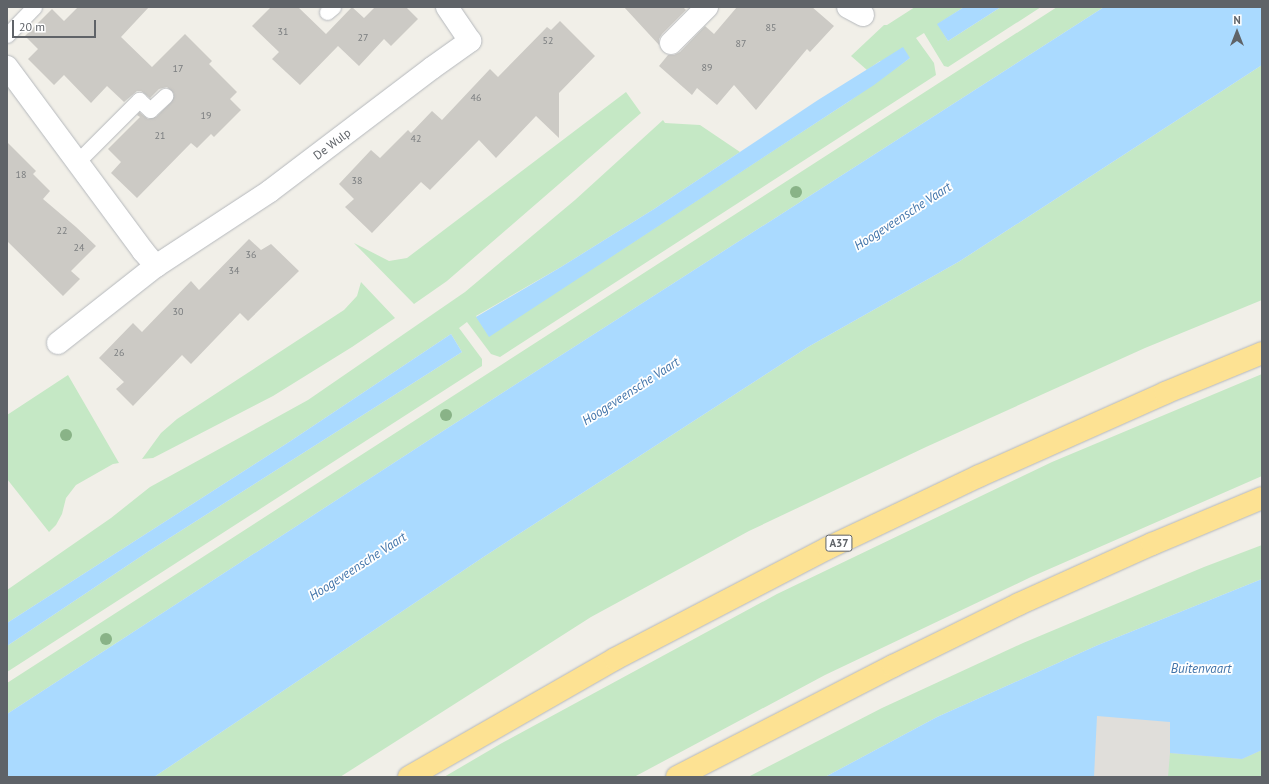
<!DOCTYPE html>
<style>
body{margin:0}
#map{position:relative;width:1269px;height:784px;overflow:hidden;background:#f1efe8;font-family:"PT Sans",sans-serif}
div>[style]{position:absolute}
.industrial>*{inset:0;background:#e0deda}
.green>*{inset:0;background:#c5e8c5}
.water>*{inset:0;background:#aadaff}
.building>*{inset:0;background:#cccac5}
.roads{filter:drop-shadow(0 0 1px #b5b8bc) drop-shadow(0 0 1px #b5b8bc)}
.lane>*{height:15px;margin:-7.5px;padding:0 7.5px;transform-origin:7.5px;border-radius:7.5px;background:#fff}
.street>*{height:22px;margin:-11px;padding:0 11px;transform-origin:11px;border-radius:11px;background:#fff}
.highway>*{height:22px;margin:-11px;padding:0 11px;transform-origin:11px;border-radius:11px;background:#fde293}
.trees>*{width:12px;height:12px;margin:-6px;border-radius:50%;background:#89b387}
span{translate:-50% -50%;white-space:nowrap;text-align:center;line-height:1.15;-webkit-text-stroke:3.5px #fff;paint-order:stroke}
.number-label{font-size:10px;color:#7a7d7f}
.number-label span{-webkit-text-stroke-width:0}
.shield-label span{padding:1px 3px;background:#fff;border:1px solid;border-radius:3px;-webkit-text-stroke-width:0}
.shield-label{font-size:11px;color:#5f6368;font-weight:700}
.street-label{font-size:12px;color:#5f6368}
.water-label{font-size:13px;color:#4174aa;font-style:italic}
.frame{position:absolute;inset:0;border:8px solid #5f6368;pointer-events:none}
.north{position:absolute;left:1217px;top:12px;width:40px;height:40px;-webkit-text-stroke:3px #fff;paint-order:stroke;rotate:0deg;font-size:11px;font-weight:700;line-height:16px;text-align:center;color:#5f6368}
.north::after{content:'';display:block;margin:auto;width:14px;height:18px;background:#5f6368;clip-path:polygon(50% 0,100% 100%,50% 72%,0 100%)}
.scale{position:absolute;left:12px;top:20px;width:84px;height:18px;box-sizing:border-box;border:2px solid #5f6368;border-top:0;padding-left:5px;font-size:12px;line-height:14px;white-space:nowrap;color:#5f6368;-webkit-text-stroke:3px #fff;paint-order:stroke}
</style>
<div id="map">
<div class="industrial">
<div style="clip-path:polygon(1262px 618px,1262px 777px,950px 777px)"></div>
</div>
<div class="green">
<div style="clip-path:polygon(915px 7px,964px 7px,938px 24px,948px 41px,1001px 7px,1041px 7px,948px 67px,944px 66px,924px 33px,916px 38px,934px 63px,936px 75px,500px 357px,491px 354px,467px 322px,459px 328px,482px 359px,482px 366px,7px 672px,7px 646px,149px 551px,462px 352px,451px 334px,289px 442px,7px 623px,7px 590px,111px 518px,150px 487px,308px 400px,465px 292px,575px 200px,663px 120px,665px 123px,700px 125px,740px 152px,654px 209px,561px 267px,476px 316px,489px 336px,848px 102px,910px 58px,880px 61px,867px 70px,851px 56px,884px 25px,887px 25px)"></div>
<div style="clip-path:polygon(1057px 7px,1104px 7px,429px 440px,7px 714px,7px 683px)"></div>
<div style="clip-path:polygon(1262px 65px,1262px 300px,1145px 348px,926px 447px,749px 531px,591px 617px,340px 777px,154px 777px,485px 556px,808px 347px,960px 261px)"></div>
<div style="clip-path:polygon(626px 92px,641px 113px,447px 281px,414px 304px,354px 243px,389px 261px,407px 258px)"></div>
<div style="clip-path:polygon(361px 282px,395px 318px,352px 347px,273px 396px,153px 458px,142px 459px,161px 433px,177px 419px,344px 310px,357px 296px)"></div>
<div style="clip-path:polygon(1262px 374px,1262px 476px,1031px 577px,825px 675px,634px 777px,444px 777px,502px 743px,777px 594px,1052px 462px)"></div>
<div style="clip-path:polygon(68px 375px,119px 463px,113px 464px,76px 485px,66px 498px,62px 514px,56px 525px,49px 532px,7px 479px,7px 415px)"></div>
<div style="clip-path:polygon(1262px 545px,1262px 579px,1098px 645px,937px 717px,825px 777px,748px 777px,882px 708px,1023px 643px,1204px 567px)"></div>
<div style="clip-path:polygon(1262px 750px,1262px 777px,1168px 777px,1170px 753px,1242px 759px)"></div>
</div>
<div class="water">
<div style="clip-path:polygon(964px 7px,1001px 7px,948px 41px,937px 24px)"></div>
<div style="clip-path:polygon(1104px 7px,1262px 7px,1262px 65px,960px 261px,808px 347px,485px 556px,154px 777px,7px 777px,7px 714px,429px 440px)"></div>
<div style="clip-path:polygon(903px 47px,910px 58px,874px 85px,489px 337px,476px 317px,561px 267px,654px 209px,818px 100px)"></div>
<div style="clip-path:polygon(451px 334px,462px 352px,149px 551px,7px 646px,7px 623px,289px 442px)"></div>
<div style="clip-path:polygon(1262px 579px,1262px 750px,1242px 759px,1170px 753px,1170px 722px,1097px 716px,1094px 777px,825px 777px,937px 717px,1098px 645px)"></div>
</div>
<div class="building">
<div style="clip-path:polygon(78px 7px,149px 7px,121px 37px,152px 67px,185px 34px,212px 61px,209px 64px,237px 92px,230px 99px,241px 110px,214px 137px,211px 134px,197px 148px,191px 143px,137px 198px,111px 173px,121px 162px,108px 149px,140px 117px,137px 115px,139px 112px,148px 119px,156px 117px,171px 102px,174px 94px,167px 87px,159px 89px,150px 98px,141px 91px,137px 91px,124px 102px,107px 86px,91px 103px,64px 75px,54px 85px,28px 59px,38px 49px,25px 36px,52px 9px,64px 21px)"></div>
<div style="clip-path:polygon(271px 7px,298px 7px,326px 34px,352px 7px,364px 18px,375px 7px,406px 7px,418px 19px,391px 46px,384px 39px,359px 66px,338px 46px,300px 85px,272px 59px,279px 52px,252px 26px)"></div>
<div style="clip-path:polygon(624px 7px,683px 7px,686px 10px,662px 34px,659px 39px,659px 45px)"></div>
<div style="clip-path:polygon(737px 7px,812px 7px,834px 26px,810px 52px,807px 49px,756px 110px,734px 85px,717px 105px,697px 88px,692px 95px,659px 66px,668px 55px,674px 55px,680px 52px,705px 26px,714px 34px)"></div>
<div style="clip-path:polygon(560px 21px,595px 56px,559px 93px,559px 138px,536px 116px,496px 158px,479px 140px,430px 190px,421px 182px,372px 233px,345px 207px,354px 199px,339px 184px,371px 150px,380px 158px,408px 130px,411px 133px,432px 111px,442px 120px,490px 69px,498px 77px,547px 27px,551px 30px)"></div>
<div style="clip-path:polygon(7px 142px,36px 171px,33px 174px,50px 191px,43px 199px,76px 227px,96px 246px,71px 271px,80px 279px,63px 296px,7px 241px)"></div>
<div style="clip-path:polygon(249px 239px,261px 250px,271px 244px,299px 271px,248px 321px,240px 313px,191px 364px,182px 355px,133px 406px,116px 389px,124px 382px,99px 358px,133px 323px,142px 332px,191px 281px,199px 290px)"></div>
</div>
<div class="roads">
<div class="lane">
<div style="left:327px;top:12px;width:8px;rotate:-40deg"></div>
<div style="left:7px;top:35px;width:39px;rotate:-46deg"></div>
<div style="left:77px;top:162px;width:88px;rotate:-45deg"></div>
<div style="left:139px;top:100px;width:15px;rotate:42deg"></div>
<div style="left:150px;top:110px;width:21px;rotate:-43deg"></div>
</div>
<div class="street">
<div style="left:848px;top:7px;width:17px;rotate:28deg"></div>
<div style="left:671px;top:43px;width:51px;rotate:-45deg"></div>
<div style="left:7px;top:67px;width:229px;rotate:53.5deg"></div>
<div style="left:143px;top:251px;width:20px;rotate:49deg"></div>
<div style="left:156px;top:266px;width:136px;rotate:-33.3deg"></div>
<div style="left:270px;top:191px;width:203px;rotate:-37.2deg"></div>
<div style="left:432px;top:68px;width:47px;rotate:-35.4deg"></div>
<div style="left:470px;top:41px;width:41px;rotate:-124.1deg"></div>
<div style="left:58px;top:343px;width:125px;rotate:-38.2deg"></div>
</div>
<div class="highway">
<div style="left:409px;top:777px;width:237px;rotate:-29.8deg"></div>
<div style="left:615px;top:659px;width:240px;rotate:-27.5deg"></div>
<div style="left:828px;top:548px;width:167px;rotate:-25.5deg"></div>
<div style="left:979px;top:476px;width:204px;rotate:-24deg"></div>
<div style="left:1165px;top:393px;width:105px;rotate:-22.4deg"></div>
<div style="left:677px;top:777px;width:243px;rotate:-27.2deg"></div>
<div style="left:893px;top:666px;width:140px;rotate:-26.2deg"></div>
<div style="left:1019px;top:604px;width:146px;rotate:-24.3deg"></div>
<div style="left:1152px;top:544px;width:119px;rotate:-22.7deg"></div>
</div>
</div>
<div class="trees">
<div style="left:796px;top:192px"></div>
<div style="left:446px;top:415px"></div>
<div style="left:66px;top:435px"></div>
<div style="left:106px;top:639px"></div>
</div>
<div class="number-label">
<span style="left:771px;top:28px">85</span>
<span style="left:283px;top:32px">31</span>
<span style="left:363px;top:38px">27</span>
<span style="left:548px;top:41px">52</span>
<span style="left:741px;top:44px">87</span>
<span style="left:707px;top:68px">89</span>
<span style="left:178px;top:69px">17</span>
<span style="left:476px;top:98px">46</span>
<span style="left:206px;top:116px">19</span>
<span style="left:160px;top:136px">21</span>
<span style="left:416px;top:139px">42</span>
<span style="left:21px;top:175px">18</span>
<span style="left:357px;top:181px">38</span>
<span style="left:62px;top:231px">22</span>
<span style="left:79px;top:248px">24</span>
<span style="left:251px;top:255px">36</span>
<span style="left:234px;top:271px">34</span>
<span style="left:178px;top:312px">30</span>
<span style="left:119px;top:353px">26</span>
</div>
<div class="shield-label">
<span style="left:839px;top:543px">A37</span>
</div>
<div class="street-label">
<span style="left:332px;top:144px;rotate:-37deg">De Wulp</span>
</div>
<div class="water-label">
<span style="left:903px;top:217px;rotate:-33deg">Hoogeveensche Vaart</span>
<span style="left:631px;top:392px;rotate:-33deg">Hoogeveensche Vaart</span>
<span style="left:358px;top:567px;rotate:-33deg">Hoogeveensche Vaart</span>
<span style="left:1201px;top:669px">Buitenvaart</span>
</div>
<div class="frame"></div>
<div class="north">N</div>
<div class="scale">20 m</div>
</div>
